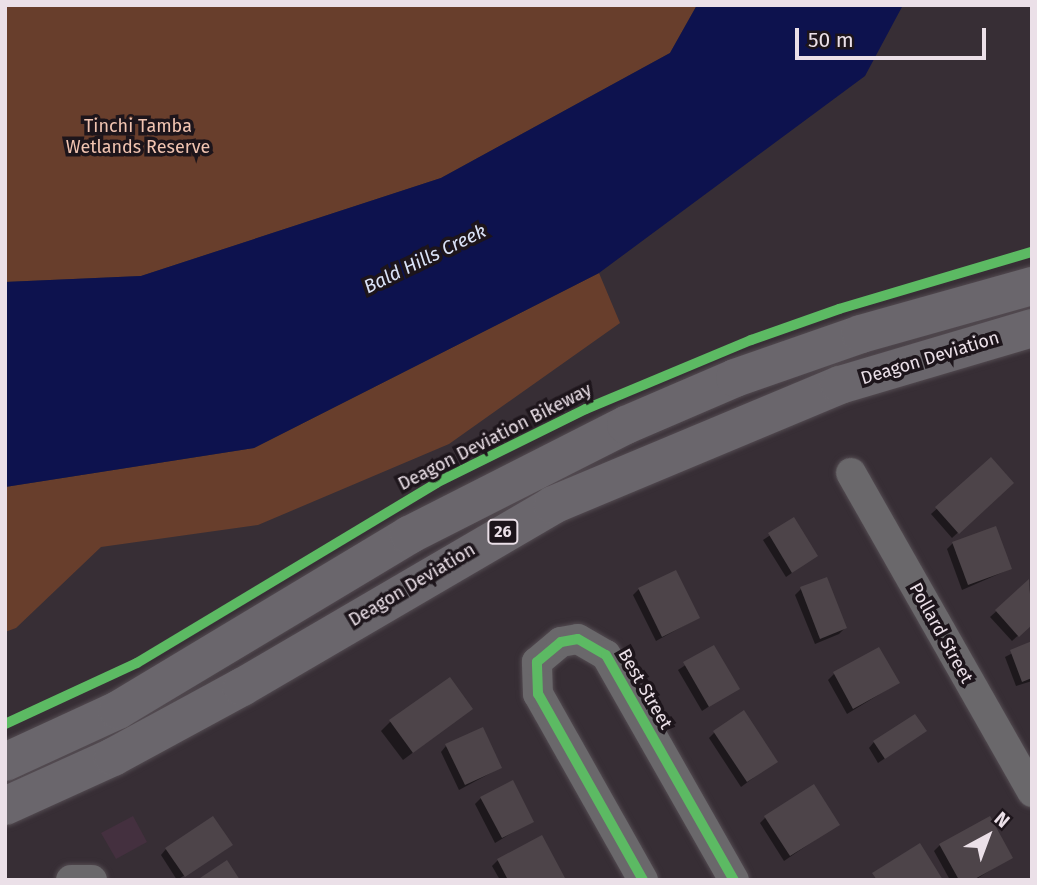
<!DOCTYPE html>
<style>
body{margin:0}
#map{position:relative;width:1037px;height:885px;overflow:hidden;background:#372e35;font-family:"Fira Sans",sans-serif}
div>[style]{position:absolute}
.built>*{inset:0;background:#44303f}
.green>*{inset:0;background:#683e2c}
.water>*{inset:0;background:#0d124e}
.shadow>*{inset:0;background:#0007}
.building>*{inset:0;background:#4d4449}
.roads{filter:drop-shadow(0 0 2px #534b51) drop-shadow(0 0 2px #534b51)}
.minor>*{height:30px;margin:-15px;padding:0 15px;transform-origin:15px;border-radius:15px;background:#6a686b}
.trunk>*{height:38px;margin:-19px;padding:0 19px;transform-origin:19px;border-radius:19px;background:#6a666c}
.cycleway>*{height:10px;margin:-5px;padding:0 5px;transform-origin:5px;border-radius:5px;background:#5cba63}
span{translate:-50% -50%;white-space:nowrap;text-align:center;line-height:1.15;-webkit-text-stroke:7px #1d151b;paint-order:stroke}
.shield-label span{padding:2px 5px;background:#1d151b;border:2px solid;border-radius:5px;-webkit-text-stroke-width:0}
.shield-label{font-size:16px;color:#ebe0e8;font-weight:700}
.park-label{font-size:18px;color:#f1c4b1}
.street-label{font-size:18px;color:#ebe0e8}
.water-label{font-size:19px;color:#dae2f7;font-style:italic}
.frame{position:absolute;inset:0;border:7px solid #ebe0e8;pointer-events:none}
.north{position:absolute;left:953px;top:801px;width:70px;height:70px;-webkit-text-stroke:5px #1d151b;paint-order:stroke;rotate:41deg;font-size:19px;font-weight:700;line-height:28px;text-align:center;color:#ebe0e8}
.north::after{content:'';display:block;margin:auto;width:24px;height:32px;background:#ebe0e8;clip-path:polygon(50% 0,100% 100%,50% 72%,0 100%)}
.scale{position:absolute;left:795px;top:28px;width:191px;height:32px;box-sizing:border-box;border:4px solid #ebe0e8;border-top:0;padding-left:9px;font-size:21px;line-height:24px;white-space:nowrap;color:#ebe0e8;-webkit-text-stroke:5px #1d151b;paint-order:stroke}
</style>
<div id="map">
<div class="built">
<div style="clip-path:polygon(133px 816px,147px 842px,116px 859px,101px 833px)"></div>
</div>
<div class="green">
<div style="clip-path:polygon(5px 5px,697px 5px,670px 53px,441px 178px,141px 276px,5px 282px)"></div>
<div style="clip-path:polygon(599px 273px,620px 323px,449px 444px,258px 525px,101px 547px,16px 628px,5px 632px,5px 487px,254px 448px)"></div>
</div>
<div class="water">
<div style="clip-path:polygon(697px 5px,903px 5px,865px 76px,599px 273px,254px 448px,5px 487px,5px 282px,141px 276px,441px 178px,670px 53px)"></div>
</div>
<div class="shadow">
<div style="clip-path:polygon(991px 460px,1012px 483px,952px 538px,931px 514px)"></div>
<div style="clip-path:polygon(793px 520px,816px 556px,786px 577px,763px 540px)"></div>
<div style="clip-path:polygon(953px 543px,1010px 569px,962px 590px,947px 549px)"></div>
<div style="clip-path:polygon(1029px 582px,1032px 623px,1012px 641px,990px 617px)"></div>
<div style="clip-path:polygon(639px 589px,698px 618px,656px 641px,633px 595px)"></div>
<div style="clip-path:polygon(801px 589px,845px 628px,839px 634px,815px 644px,795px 595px)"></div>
<div style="clip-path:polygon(1032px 643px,1032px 681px,1016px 686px,1005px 657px)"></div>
<div style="clip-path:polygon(713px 647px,737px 688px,702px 711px,678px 670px)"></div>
<div style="clip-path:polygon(834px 674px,898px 683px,847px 714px,828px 680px)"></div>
<div style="clip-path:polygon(471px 709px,403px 760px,381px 731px,390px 722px)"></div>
<div style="clip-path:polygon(925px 731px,878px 763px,869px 748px,874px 742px)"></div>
<div style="clip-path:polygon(715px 732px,776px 761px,741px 787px,709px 738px)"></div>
<div style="clip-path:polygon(446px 746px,500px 768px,459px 790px,441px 752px)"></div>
<div style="clip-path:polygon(481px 798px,532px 821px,495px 843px,475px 804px)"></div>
<div style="clip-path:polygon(766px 817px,837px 825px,784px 861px,760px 823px)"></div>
<div style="clip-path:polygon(940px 845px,1011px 857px,975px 880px,950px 880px,934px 851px)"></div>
<div style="clip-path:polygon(166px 849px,225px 850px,177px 880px,161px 855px)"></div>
<div style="clip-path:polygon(498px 860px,563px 877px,500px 880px,492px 866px)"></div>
</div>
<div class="building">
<div style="clip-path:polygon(991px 457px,1014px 483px,959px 534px,935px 507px)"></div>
<div style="clip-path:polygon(794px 517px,818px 556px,792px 573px,768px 533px)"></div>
<div style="clip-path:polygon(996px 526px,1012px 569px,968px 585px,952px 542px)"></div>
<div style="clip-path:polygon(676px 570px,700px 618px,662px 637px,638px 588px)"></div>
<div style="clip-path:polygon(827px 577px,847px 628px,820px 639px,800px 587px)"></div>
<div style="clip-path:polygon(1029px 579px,1032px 625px,1019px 637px,995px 610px)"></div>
<div style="clip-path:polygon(1032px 641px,1032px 678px,1022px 682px,1010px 650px)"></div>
<div style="clip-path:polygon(714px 645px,740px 689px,709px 707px,683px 662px)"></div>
<div style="clip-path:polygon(879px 647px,900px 683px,853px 709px,833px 672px)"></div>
<div style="clip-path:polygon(450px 677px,473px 709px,413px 753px,389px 720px)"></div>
<div style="clip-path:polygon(744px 710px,778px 762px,747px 782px,713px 731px)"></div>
<div style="clip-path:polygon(915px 714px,927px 731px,885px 759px,873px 741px)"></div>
<div style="clip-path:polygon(483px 727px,502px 768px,465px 785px,445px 744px)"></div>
<div style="clip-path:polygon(513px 780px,534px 822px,502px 838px,480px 797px)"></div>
<div style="clip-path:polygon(814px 784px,840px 825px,790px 856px,764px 816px)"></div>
<div style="clip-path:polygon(213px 816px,233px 845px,185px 877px,165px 848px)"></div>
<div style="clip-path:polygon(990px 816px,1013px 858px,973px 880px,959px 880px,939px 844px)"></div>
<div style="clip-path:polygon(542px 835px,565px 878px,508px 880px,497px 859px)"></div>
<div style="clip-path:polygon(920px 843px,943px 880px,877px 880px,872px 873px)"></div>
<div style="clip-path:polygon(227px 860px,240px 880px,197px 880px)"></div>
</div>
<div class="roads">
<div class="minor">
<div style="left:851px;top:473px;width:367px;rotate:60.4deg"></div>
<div style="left:71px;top:880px;width:21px"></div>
<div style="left:643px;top:880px;width:214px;rotate:-119.4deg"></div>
<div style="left:538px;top:694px;width:32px;rotate:-92deg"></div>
<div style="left:537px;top:662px;width:31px;rotate:-40deg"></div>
<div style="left:561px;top:642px;width:17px;rotate:-10deg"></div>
<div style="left:578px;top:639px;width:32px;rotate:30deg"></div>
<div style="left:606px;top:655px;width:259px;rotate:60.4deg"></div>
</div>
<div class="trunk">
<div style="left:5px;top:762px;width:124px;rotate:-24.7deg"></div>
<div style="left:118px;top:710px;width:340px;rotate:-31deg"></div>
<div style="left:409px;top:535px;width:243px;rotate:-26.9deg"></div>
<div style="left:626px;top:425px;width:119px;rotate:-23.3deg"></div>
<div style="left:735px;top:378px;width:133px;rotate:-19.2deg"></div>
<div style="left:861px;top:334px;width:178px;rotate:-15.7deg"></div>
<div style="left:5px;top:806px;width:119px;rotate:-24.4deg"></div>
<div style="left:113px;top:757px;width:147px;rotate:-28.5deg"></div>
<div style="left:242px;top:687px;width:360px;rotate:-30.3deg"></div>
<div style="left:553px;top:505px;width:311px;rotate:-22.7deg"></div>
<div style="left:840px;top:385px;width:200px;rotate:-16.5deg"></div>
</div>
</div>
<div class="cycleway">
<div style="left:5px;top:724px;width:145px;rotate:-24.8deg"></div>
<div style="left:137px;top:663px;width:349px;rotate:-31deg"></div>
<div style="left:436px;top:483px;width:167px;rotate:-26.3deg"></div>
<div style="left:586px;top:409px;width:179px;rotate:-22.7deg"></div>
<div style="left:751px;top:340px;width:93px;rotate:-19.4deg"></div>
<div style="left:839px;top:309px;width:201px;rotate:-16.5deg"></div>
<div style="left:643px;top:880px;width:214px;rotate:-119.4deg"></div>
<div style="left:538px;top:694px;width:32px;rotate:-92deg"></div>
<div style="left:537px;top:662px;width:31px;rotate:-40deg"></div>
<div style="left:561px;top:642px;width:17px;rotate:-10deg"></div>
<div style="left:578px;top:639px;width:32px;rotate:30deg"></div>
<div style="left:606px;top:655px;width:259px;rotate:60.4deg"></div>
</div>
<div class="shield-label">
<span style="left:503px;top:532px">26</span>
</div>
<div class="park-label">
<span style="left:138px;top:137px">Tinchi Tamba<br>Wetlands Reserve</span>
</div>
<div class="street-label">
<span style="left:930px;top:358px;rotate:-17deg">Deagon Deviation</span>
<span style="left:495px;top:437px;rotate:-27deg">Deagon Deviation Bikeway</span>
<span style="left:412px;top:585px;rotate:-31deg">Deagon Deviation</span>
<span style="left:941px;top:633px;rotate:61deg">Pollard Street</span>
<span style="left:645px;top:689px;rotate:60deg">Best Street</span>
</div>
<div class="water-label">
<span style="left:425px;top:259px;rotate:-26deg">Bald Hills Creek</span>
</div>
<div class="frame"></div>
<div class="north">N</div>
<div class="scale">50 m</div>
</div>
